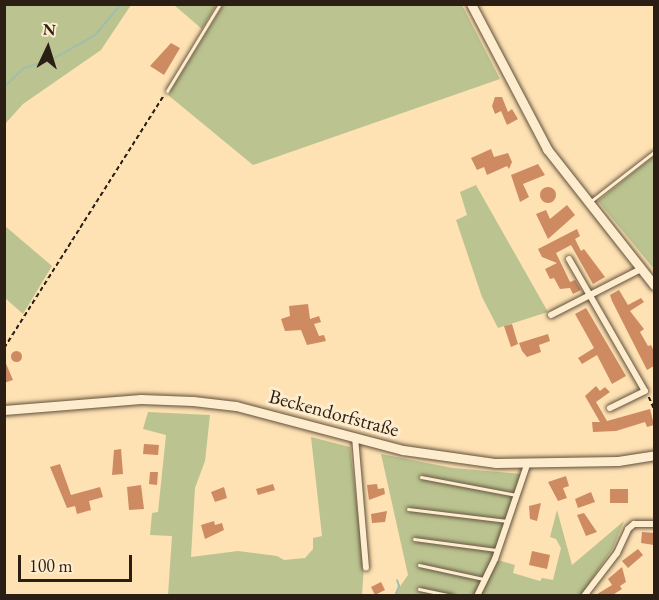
<!DOCTYPE html>
<meta charset="utf-8">
<style>
body{margin:0}
#map{position:relative;width:659px;height:600px;overflow:hidden;background:#fee2b3;font-family:"EB Garamond",serif}
div>[style]{position:absolute}
.green>*{inset:0;background:#bbc490}
.stream>*{height:2px;margin:-1px;padding:0 1px;transform-origin:1px;border-radius:1px;background:#a0bea9}
.building>*{inset:0;background:#ce8a61}
.round{border-radius:50%}
.path>*{height:1.5px;margin-top:-0.75px;transform-origin:0;background:repeating-linear-gradient(90deg,#2b1e15 0 4.5px,transparent 0 7.5px)}
.roads{filter:drop-shadow(0 0 2px #604f3c) drop-shadow(0 0 2px #604f3c)}
.lane>*{height:3px;margin:-1.5px;padding:0 1.5px;transform-origin:1.5px;border-radius:1.5px;background:#feecce}
.street>*{height:6px;margin:-3px;padding:0 3px;transform-origin:3px;border-radius:3px;background:#feecce}
.secondary>*{height:9px;margin:-4.5px;padding:0 4.5px;transform-origin:4.5px;border-radius:4.5px;background:#feecce}
span{translate:-50% -50%;white-space:nowrap;text-align:center;line-height:1.15;-webkit-text-stroke:6px #feecce;paint-order:stroke}
.street-label{font-size:20px;color:#2b1e15}
.frame{position:absolute;inset:0;border:6px solid #2b1e15;pointer-events:none}
.north{position:absolute;left:18px;top:18px;width:60px;height:60px;-webkit-text-stroke:4px #feecce;paint-order:stroke;rotate:4deg;font-size:16px;font-weight:700;line-height:24px;text-align:center;color:#2b1e15}
.north::after{content:'';display:block;margin:auto;width:21px;height:27px;background:#2b1e15;clip-path:polygon(50% 0,100% 100%,50% 72%,0 100%)}
.scale{position:absolute;left:18px;top:555px;width:114px;height:27px;box-sizing:border-box;border:3px solid #2b1e15;border-top:0;padding-left:8px;font-size:18px;line-height:21px;white-space:nowrap;color:#2b1e15;-webkit-text-stroke:4px #feecce;paint-order:stroke}
</style>
<div id="map">
<div class="green">
<div style="clip-path:polygon(4px 5px,5px 4px,131px 5px,101px 50px,23px 104px,5px 124px)"></div>
<div style="clip-path:polygon(174px 5px,216px 5px,202px 29px)"></div>
<div style="clip-path:polygon(223px 5px,462px 5px,500px 79px,253px 165px,168px 95px)"></div>
<div style="clip-path:polygon(654px 156px,654px 269px,598px 201px)"></div>
<div style="clip-path:polygon(476px 185px,548px 312px,498px 328px,482px 297px,456px 220px,467px 215px,460px 192px)"></div>
<div style="clip-path:polygon(5px 226px,52px 266px,23px 314px,5px 298px)"></div>
<div style="clip-path:polygon(148px 412px,210px 415px,205px 461px,195px 488px,191px 557px,238px 551px,277px 556px,284px 560px,305px 558px,313px 549px,313px 538px,322px 536px,311px 437px,350px 447px,364px 566px,362px 595px,168px 595px,172px 536px,150px 535px,152px 513px,158px 512px,166px 435px,143px 429px)"></div>
<div style="clip-path:polygon(381px 454px,453px 468px,521px 474px,493px 559px,475px 595px,394px 595px,408px 575px)"></div>
<div style="clip-path:polygon(557px 510px,572px 565px,624px 521px,613px 548px,581px 595px,480px 596px,497px 560px,515px 565px,513px 573px,540px 581px,542px 578px,553px 580px,561px 548px,556px 539px,550px 537px)"></div>
</div>
<div class="stream">
<div style="left:4px;top:87px;width:28px;rotate:-44deg"></div>
<div style="left:24px;top:68px;width:28px;rotate:-17deg"></div>
<div style="left:51px;top:60px;width:51px;rotate:-29.6deg"></div>
<div style="left:95px;top:35px;width:40px;rotate:-50deg"></div>
<div style="left:395px;top:596px;width:11px;rotate:-68deg"></div>
<div style="left:399px;top:586px;width:6px;rotate:-108deg"></div>
</div>
<div class="building">
<div style="clip-path:polygon(171px 43px,180px 48px,164px 75px,150px 66px)"></div>
<div style="clip-path:polygon(495px 97px,502px 97px,508px 112px,512px 109px,518px 119px,507px 125px,501px 111px,495px 114px,492px 106px)"></div>
<div style="clip-path:polygon(491px 149px,494px 157px,508px 153px,512px 162px,509px 169px,507px 166px,487px 175px,484px 167px,477px 170px,471px 158px)"></div>
<div style="clip-path:polygon(538px 164px,545px 175px,523px 184px,529px 197px,520px 202px,511px 175px)"></div>
<div class="round" style="left:540px;top:187px;width:16px;height:16px"></div>
<div style="clip-path:polygon(567px 205px,575px 215px,548px 239px,536px 214px,546px 210px,550px 219px)"></div>
<div style="clip-path:polygon(577px 229px,580px 236px,575px 239px,581px 251px,584px 249px,605px 277px,593px 284px,571px 245px,556px 253px,570px 282px,575px 280px,581px 290px,573px 294px,570px 288px,560px 289px,554px 278px,550px 279px,545px 269px,557px 263px,542px 257px,538px 249px)"></div>
<div style="clip-path:polygon(619px 290px,628px 305px,641px 298px,644px 302px,630px 311px,644px 329px,640px 332px,648px 346px,651px 345px,654px 351px,654px 366px,647px 370px,612px 301px,610px 295px)"></div>
<div style="clip-path:polygon(308px 304px,310px 319px,319px 316px,321px 322px,314px 324px,319px 336px,324px 335px,326px 341px,307px 345px,301px 330px,285px 331px,281px 319px,290px 316px,289px 306px)"></div>
<div style="clip-path:polygon(586px 308px,626px 376px,612px 384px,597px 355px,582px 364px,578px 358px,594px 348px,575px 314px)"></div>
<div style="clip-path:polygon(512px 324px,518px 344px,511px 347px,504px 326px)"></div>
<div style="clip-path:polygon(548px 334px,550px 341px,539px 345px,541px 352px,527px 357px,522px 351px,519px 343px)"></div>
<div class="round" style="left:10.5px;top:350.5px;width:11px;height:11px"></div>
<div style="clip-path:polygon(4px 359px,13px 380px,4px 383px)"></div>
<div style="clip-path:polygon(596px 386px,600px 391px,605px 387px,610px 392px,596px 402px,607px 421px,650px 409px,654px 425px,647px 427px,645px 422px,616px 431px,593px 432px,592px 422px,600px 422px,585px 396px)"></div>
<div style="clip-path:polygon(144px 444px,159px 445px,158px 455px,143px 454px)"></div>
<div style="clip-path:polygon(121px 449px,123px 474px,112px 475px,114px 450px)"></div>
<div style="clip-path:polygon(60px 464px,71px 495px,100px 487px,103px 497px,89px 501px,91px 510px,77px 514px,75px 506px,67px 508px,50px 467px)"></div>
<div style="clip-path:polygon(150px 472px,158px 472px,157px 485px,149px 484px)"></div>
<div style="clip-path:polygon(566px 476px,569px 486px,563px 488px,567px 498px,558px 501px,548px 482px)"></div>
<div style="clip-path:polygon(273px 484px,275px 490px,258px 495px,256px 489px)"></div>
<div style="clip-path:polygon(377px 484px,378px 489px,384px 488px,385px 494px,369px 500px,367px 485px)"></div>
<div style="clip-path:polygon(141px 485px,144px 509px,129px 510px,127px 487px)"></div>
<div style="clip-path:polygon(224px 487px,227px 498px,215px 502px,211px 492px)"></div>
<div style="clip-path:polygon(610px 489px,628px 489px,628px 503px,610px 503px)"></div>
<div style="clip-path:polygon(591px 492px,595px 502px,578px 508px,575px 499px)"></div>
<div style="clip-path:polygon(541px 503px,537px 521px,530px 519px,529px 506px)"></div>
<div style="clip-path:polygon(387px 511px,385px 522px,372px 523px,371px 514px)"></div>
<div style="clip-path:polygon(584px 513px,597px 532px,586px 536px,577px 515px)"></div>
<div style="clip-path:polygon(214px 521px,215px 525px,222px 523px,224px 530px,205px 539px,201px 525px)"></div>
<div style="clip-path:polygon(642px 532px,654px 533px,654px 545px,641px 543px)"></div>
<div style="clip-path:polygon(638px 549px,643px 555px,628px 568px,622px 561px)"></div>
<div style="clip-path:polygon(532px 551px,550px 555px,547px 569px,529px 565px)"></div>
<div style="clip-path:polygon(622px 567px,626px 582px,620px 586px,622px 589px,611px 596px,594px 596px,612px 585px,608px 579px)"></div>
<div style="clip-path:polygon(381px 582px,385px 590px,375px 595px,371px 587px)"></div>
</div>
<div class="path">
<div style="left:4px;top:348px;width:299px;rotate:-57.7deg"></div>
<div style="left:649px;top:397px;width:13px;rotate:67deg"></div>
</div>
<div class="roads">
<div class="lane">
<div style="left:167px;top:91px;width:102px;rotate:-58.7deg"></div>
<div style="left:591px;top:201px;width:80px;rotate:-37.9deg"></div>
<div style="left:421px;top:477px;width:97px;rotate:10.7deg"></div>
<div style="left:408px;top:509px;width:100px;rotate:6.9deg"></div>
<div style="left:414px;top:539px;width:83px;rotate:7.6deg"></div>
<div style="left:419px;top:565px;width:66px;rotate:12.3deg"></div>
<div style="left:419px;top:589px;width:34px;rotate:12deg"></div>
</div>
<div class="street">
<div style="left:569px;top:259px;width:152px;rotate:60.1deg"></div>
<div style="left:645px;top:391px;width:39px;rotate:154deg"></div>
<div style="left:551px;top:315px;width:101px;rotate:-27.1deg"></div>
<div style="left:355px;top:437px;width:131px;rotate:85.2deg"></div>
<div style="left:477px;top:596px;width:41px;rotate:-64.1deg"></div>
<div style="left:495px;top:559px;width:99px;rotate:-71.2deg"></div>
<div style="left:584px;top:596px;width:54px;rotate:-52.5deg"></div>
<div style="left:617px;top:553px;width:26px;rotate:-65deg"></div>
<div style="left:628px;top:529px;width:8px;rotate:-40deg"></div>
<div style="left:634px;top:524px;width:20px"></div>
</div>
<div class="secondary">
<div style="left:471px;top:4px;width:164px;rotate:62.3deg"></div>
<div style="left:547px;top:149px;width:173px;rotate:51.8deg"></div>
<div style="left:4px;top:410px;width:137px;rotate:-4.6deg"></div>
<div style="left:141px;top:399px;width:52px;rotate:2.2deg"></div>
<div style="left:193px;top:401px;width:43px;rotate:6.6deg"></div>
<div style="left:236px;top:406px;width:173px;rotate:14.8deg"></div>
<div style="left:403px;top:450px;width:94px;rotate:8deg"></div>
<div style="left:496px;top:463px;width:122px;rotate:-0.9deg"></div>
<div style="left:618px;top:461px;width:36px;rotate:-9deg"></div>
</div>
</div>
<div class="street-label">
<span style="left:334px;top:413px;rotate:15deg">Beckendorfstraße</span>
</div>
<div class="frame"></div>
<div class="north">N</div>
<div class="scale">100 m</div>
</div>
